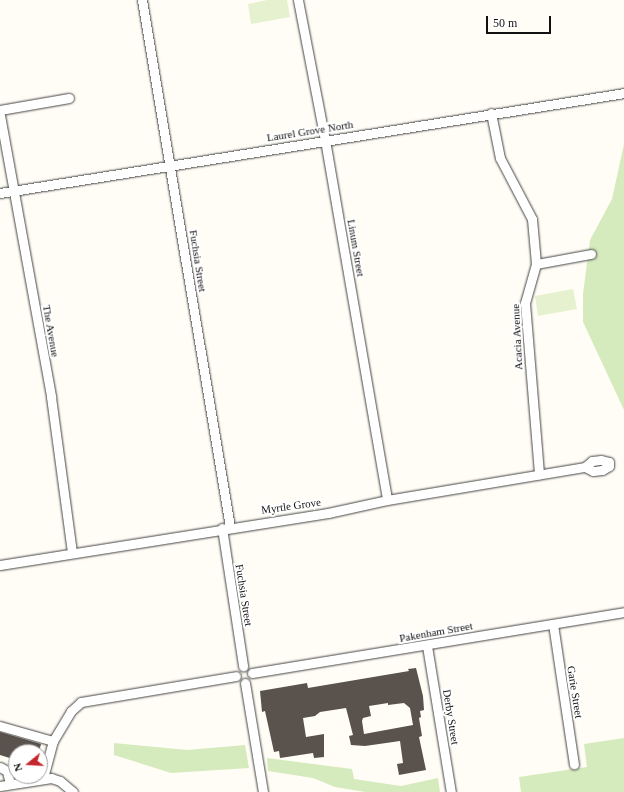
<!DOCTYPE html>
<style>
body{margin:0}
#map{position:relative;width:624px;height:792px;overflow:hidden;background:#fffdf5;font-family:Georgia,serif}
div>[style]{position:absolute}
.green>*{inset:0;background:#d5ebbd}
.pitch>*{inset:0;background:#e6f2cf}
.building>*{inset:0;background:#5a524d}
.roads{filter:drop-shadow(0 0 1px #444) drop-shadow(0 0 1px #444)}
.minor>*{height:9px;margin:-4.5px;padding:0 4.5px;transform-origin:4.5px;border-radius:4.5px;background:#fff}
span{translate:-50% -50%;white-space:nowrap;text-align:center;line-height:1.15;-webkit-text-stroke:4px #fff;paint-order:stroke}
.street-label{font-size:11px;color:#111}
.north{position:absolute;left:8px;top:744px;width:40px;height:40px;box-sizing:border-box;background:#fff;border:1px solid #a0a0a0;border-radius:50%;rotate:252deg;font-size:11px;font-weight:700;line-height:16px;text-align:center;color:#111}
.north::after{content:'';display:block;margin:auto;width:14px;height:18px;background:#c4262e;clip-path:polygon(50% 0,100% 100%,50% 72%,0 100%)}
.scale{position:absolute;left:486px;top:16px;width:65px;height:18px;box-sizing:border-box;border:2px solid #111;border-top:0;padding-left:5px;font-size:12px;line-height:14px;white-space:nowrap;color:#111;-webkit-text-stroke:3px #fff;paint-order:stroke}
</style>
<div id="map">
<div class="green">
<div style="clip-path:polygon(624px 144px,624px 410px,583px 322px,583px 294px,590px 240px,612px 199px)"></div>
<div style="clip-path:polygon(624px 738px,624px 792px,521px 792px,519px 777px,587px 767px,584px 744px)"></div>
<div style="clip-path:polygon(114px 743px,187px 750px,245px 745px,249px 768px,171px 773px,114px 755px)"></div>
<div style="clip-path:polygon(267px 758px,352px 769px,354px 779px,401px 786px,438px 778px,440px 792px,365px 792px,335px 787px,313px 778px,268px 771px)"></div>
</div>
<div class="pitch">
<div style="clip-path:polygon(267px 0,287px 0,290px 17px,251px 24px,248px 4px)"></div>
<div style="clip-path:polygon(573px 289px,577px 309px,538px 316px,535px 296px)"></div>
</div>
<div class="building">
<div style="clip-path:polygon(evenodd,416px 668px,423px 696px,424px 710px,420px 711px,421px 717px,419px 718px,422px 736px,419px 737px,426px 770px,399px 775px,397px 764px,403px 763px,400px 741px,365px 746px,351px 745px,349px 736px,353px 735px,346px 708px,320px 712px,315px 716px,303px 718px,306px 737px,324px 734px,324px 757px,314px 758px,313px 753px,280px 758px,279px 751px,274px 752px,265px 711px,262px 712px,260px 691px,307px 683px,308px 688px,409px 671px,408px 669px,416px 668px,388px 703px,388px 705px,404px 703px,410px 708px,413px 725px,364px 734px,362px 721px,363px 718px,371px 716px,369px 706px,388px 703px)"></div>
<div style="clip-path:polygon(0 732px,41px 744px,39px 752px,16px 752px,16px 760px,0 755px)"></div>
</div>
<div class="roads">
<div class="minor">
<div style="left:142px;top:0;width:534px;rotate:80.52deg"></div>
<div style="left:298px;top:0;width:143px;rotate:79.1deg"></div>
<div style="left:325px;top:140px;width:365px;rotate:80.2deg"></div>
<div style="left:0;top:110px;width:70px;rotate:-9.9deg"></div>
<div style="left:491px;top:113px;width:46px;rotate:78.7deg"></div>
<div style="left:500px;top:158px;width:69px;rotate:62.3deg"></div>
<div style="left:532px;top:219px;width:45px;rotate:84.9deg"></div>
<div style="left:536px;top:264px;width:41px;rotate:105.8deg"></div>
<div style="left:525px;top:303px;width:172px;rotate:85.3deg"></div>
<div style="left:0;top:115px;width:287px;rotate:79.7deg"></div>
<div style="left:51px;top:397px;width:157px;rotate:82.3deg"></div>
<div style="left:0;top:193px;width:632px;rotate:-9.1deg"></div>
<div style="left:536px;top:264px;width:56px;rotate:-10.3deg"></div>
<div style="left:601px;top:460px;width:8px;rotate:14deg"></div>
<div style="left:609px;top:462px;width:4px;rotate:90deg"></div>
<div style="left:609px;top:466px;width:8px;rotate:150deg"></div>
<div style="left:602px;top:470px;width:9px;rotate:174deg"></div>
<div style="left:593px;top:471px;width:9px;rotate:-153deg"></div>
<div style="left:585px;top:467px;width:9px;rotate:-41deg"></div>
<div style="left:592px;top:461px;width:9px;rotate:-6deg"></div>
<div style="left:222px;top:528px;width:140px;rotate:81.3deg"></div>
<div style="left:0;top:565px;width:332px;rotate:-9deg"></div>
<div style="left:328px;top:513px;width:60px;rotate:-12.4deg"></div>
<div style="left:387px;top:500px;width:201px;rotate:-9.5deg"></div>
<div style="left:553px;top:624px;width:142px;rotate:81.5deg"></div>
<div style="left:427px;top:646px;width:148px;rotate:80.7deg"></div>
<div style="left:252px;top:673px;width:377px;rotate:-9.3deg"></div>
<div style="left:245px;top:683px;width:110px;rotate:80.6deg"></div>
<div style="left:0;top:726px;width:55px;rotate:15.8deg"></div>
<div style="left:0;top:767px;width:8px;rotate:30deg"></div>
<div style="left:7px;top:771px;width:13px;rotate:77deg"></div>
<div style="left:43px;top:778px;width:38px;rotate:-75deg"></div>
<div style="left:53px;top:741px;width:35px;rotate:-59deg"></div>
<div style="left:71px;top:711px;width:13px;rotate:-42deg"></div>
<div style="left:81px;top:702px;width:157px;rotate:-9.5deg"></div>
<div style="left:0;top:786px;width:52px;rotate:-8.9deg"></div>
<div style="left:51px;top:778px;width:9px;rotate:18deg"></div>
<div style="left:60px;top:781px;width:17px;rotate:40deg"></div>
</div>
</div>
<div class="street-label">
<span style="left:310px;top:131px;rotate:-9deg">Laurel Grove North</span>
<span style="left:356px;top:248px;rotate:80deg">Linum Street</span>
<span style="left:198px;top:261px;rotate:81deg">Fuchsia Street</span>
<span style="left:51px;top:331px;rotate:80deg">The Avenue</span>
<span style="left:517px;top:337px;rotate:-93deg">Acacia Avenue</span>
<span style="left:291px;top:506px;rotate:-8deg">Myrtle Grove</span>
<span style="left:244px;top:595px;rotate:81deg">Fuchsia Street</span>
<span style="left:436px;top:632px;rotate:-10deg">Pakenham Street</span>
<span style="left:575px;top:692px;rotate:81deg">Garie Street</span>
<span style="left:451px;top:717px;rotate:81deg">Derby Street</span>
</div>
<div class="north">N</div>
<div class="scale">50 m</div>
</div>
